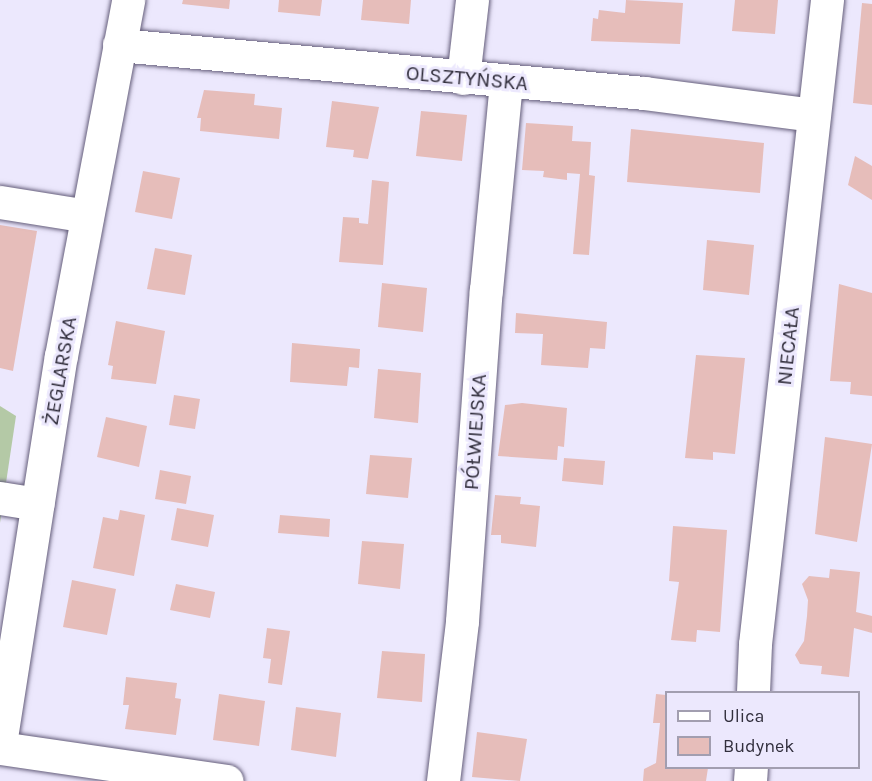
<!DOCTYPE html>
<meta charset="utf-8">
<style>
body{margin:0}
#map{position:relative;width:872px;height:781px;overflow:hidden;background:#ece8fd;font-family:Karla,sans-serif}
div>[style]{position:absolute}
.green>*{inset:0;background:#b4c9a6}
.building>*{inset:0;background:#e6bdba}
.roads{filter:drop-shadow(0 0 2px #655e7b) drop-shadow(0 0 2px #655e7b)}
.minor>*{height:33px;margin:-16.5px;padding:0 16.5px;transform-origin:16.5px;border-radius:16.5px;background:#fff}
span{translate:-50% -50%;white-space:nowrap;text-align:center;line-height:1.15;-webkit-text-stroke:6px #ece8fd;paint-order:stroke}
.street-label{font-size:21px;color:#322f3d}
.legend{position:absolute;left:665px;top:691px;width:195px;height:78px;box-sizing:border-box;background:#ece8fd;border:2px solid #a29eb0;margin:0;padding:8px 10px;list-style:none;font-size:18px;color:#322f3d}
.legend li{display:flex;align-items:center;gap:12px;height:30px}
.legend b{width:30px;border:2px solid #a29eb0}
</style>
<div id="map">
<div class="green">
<div style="clip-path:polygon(0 406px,16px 416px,0 523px)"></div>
</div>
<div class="building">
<div style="clip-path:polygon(183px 0,230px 0,229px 9px,182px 4px)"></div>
<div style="clip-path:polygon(279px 0,322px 0,320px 16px,278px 12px)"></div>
<div style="clip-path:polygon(363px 0,411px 0,409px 24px,361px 20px)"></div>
<div style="clip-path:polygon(626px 0,683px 3px,680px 44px,591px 41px,593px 18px,598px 19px,599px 10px,625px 13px)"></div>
<div style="clip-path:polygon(735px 0,778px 0,775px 34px,732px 31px)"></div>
<div style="clip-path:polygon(862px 3px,872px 4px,872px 105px,853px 103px)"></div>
<div style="clip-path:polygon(204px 90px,255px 94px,254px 105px,282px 108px,279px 139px,200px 131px,201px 118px,197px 118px)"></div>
<div style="clip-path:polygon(332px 101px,379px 107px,368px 159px,353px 157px,354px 150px,326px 147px)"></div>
<div style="clip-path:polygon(421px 111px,467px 115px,462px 161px,416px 156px)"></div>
<div style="clip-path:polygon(526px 123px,573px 126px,572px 141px,591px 142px,589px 175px,595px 176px,589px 255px,573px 254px,580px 174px,567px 173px,567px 180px,543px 177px,544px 171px,522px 170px)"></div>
<div style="clip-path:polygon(631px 129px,764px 143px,760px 193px,627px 182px)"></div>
<div style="clip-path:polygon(855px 156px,872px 166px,872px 200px,848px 185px)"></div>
<div style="clip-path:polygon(143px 171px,180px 178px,172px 219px,135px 212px)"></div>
<div style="clip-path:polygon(372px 180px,389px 182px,383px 265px,339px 262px,343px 217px,359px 218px,359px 223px,368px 224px)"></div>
<div style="clip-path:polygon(0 225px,37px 231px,13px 371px,0 368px)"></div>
<div style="clip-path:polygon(707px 240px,754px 245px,749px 295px,703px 290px)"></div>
<div style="clip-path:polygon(155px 248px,192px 255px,185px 295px,147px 289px)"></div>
<div style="clip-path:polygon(382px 283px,427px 288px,423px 332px,378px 327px)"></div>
<div style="clip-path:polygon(839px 284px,872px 293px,872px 396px,850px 394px,851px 382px,830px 381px)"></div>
<div style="clip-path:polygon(516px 313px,607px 322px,605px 349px,590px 348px,588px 368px,541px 365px,543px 334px,515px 333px)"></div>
<div style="clip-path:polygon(116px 321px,165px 331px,156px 384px,111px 379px,113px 366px,108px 365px)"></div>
<div style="clip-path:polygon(292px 343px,360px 349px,359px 368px,349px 367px,347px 386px,290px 382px)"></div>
<div style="clip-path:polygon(696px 355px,745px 358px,735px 454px,713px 452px,713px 460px,685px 458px)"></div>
<div style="clip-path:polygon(378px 369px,421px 373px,418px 423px,374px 418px)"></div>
<div style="clip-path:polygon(174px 395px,200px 399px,195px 429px,169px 425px)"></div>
<div style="clip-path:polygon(522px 403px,567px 408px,564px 447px,558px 446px,557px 460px,498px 456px,505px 405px)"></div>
<div style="clip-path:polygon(106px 417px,147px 426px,139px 467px,97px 457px)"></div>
<div style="clip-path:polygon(825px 437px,872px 444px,857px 542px,815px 534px)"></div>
<div style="clip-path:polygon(370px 455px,412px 458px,408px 498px,366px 494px)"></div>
<div style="clip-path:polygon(564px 458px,605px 461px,603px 485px,562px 481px)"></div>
<div style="clip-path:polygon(160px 470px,191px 476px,186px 504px,155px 499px)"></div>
<div style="clip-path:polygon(495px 495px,521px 497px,520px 504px,540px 506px,536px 547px,501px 543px,501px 535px,491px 535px)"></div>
<div style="clip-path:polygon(177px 508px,214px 515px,208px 547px,171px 540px)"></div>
<div style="clip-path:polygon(120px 510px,145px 515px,134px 576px,93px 568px,103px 517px,118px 520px)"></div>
<div style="clip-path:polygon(280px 515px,330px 519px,329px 537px,278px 533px)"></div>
<div style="clip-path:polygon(673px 526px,727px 530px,720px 632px,697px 630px,696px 642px,671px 640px,679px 582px,669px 581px)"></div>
<div style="clip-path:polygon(362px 541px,404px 544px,400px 589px,358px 584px)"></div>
<div style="clip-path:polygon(830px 569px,860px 572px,856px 612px,872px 616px,872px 633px,854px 628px,849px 677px,821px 674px,822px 666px,800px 664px,795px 655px,804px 641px,807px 616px,808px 600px,802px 584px,809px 576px,829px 578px)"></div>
<div style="clip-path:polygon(72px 580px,116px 589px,107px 635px,63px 627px)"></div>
<div style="clip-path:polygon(176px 584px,215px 592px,210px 618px,170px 610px)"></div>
<div style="clip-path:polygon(267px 628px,290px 631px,282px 685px,268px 683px,271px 659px,263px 658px)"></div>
<div style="clip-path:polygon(382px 651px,425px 654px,422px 702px,377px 698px)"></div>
<div style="clip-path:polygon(126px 677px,177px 683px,175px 698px,181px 699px,176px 735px,125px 729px,129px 705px,123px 705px)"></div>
<div style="clip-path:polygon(219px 694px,265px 701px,259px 746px,213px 740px)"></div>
<div style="clip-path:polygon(656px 694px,666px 695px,666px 768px,708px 768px,706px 781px,643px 781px,644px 769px,656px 763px,660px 723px,653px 723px)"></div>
<div style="clip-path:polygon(296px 707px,341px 713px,336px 757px,291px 750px)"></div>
<div style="clip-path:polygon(477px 732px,527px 739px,520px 781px,472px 777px)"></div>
</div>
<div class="roads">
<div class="minor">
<div style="left:119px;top:45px;width:527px;rotate:5.22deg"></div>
<div style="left:644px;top:93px;width:171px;rotate:7.4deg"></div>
<div style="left:463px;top:78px;width:79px;rotate:-83.4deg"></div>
<div style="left:0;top:202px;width:88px;rotate:9.1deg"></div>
<div style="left:0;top:498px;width:38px;rotate:9deg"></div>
<div style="left:753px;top:692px;width:48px;rotate:-87.6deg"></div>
<div style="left:755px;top:644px;width:648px;rotate:-83.62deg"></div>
<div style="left:0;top:744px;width:393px;rotate:-81.1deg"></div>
<div style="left:61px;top:356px;width:362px;rotate:-79.3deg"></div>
<div style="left:0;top:748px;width:229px;rotate:8.3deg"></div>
<div style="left:443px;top:781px;width:161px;rotate:-83.2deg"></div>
<div style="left:462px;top:621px;width:332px;rotate:-85.9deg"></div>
<div style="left:486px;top:290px;width:209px;rotate:-84.5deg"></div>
<div style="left:750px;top:781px;width:13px;rotate:-86deg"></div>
</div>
</div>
<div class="street-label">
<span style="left:467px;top:78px;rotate:5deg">OLSZTYŃSKA</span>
<span style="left:788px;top:346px;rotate:-84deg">NIECAŁA</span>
<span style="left:60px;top:371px;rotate:-80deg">ŻEGLARSKA</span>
<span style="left:475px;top:432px;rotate:-86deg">PÓŁWIEJSKA</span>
</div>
<ul class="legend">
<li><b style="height:8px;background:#fff"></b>Ulica</li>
<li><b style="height:16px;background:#e6bdba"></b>Budynek</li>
</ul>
</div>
